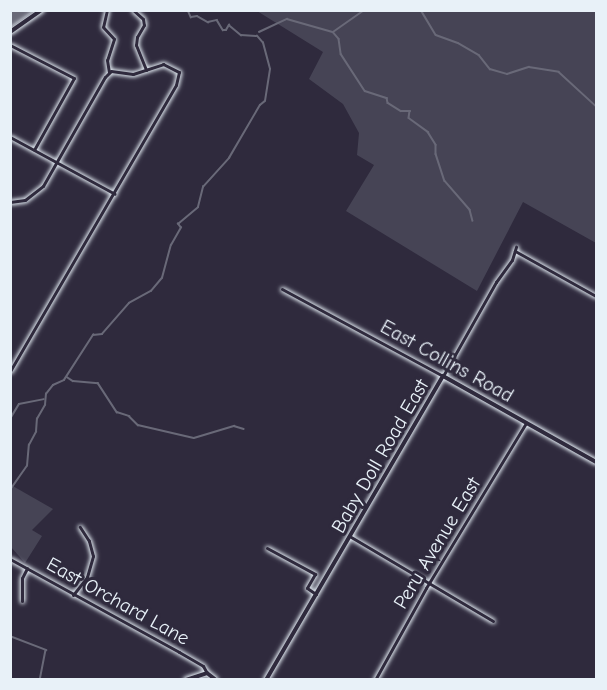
<!DOCTYPE html>
<style>
body{margin:0}
#map{position:relative;width:607px;height:690px;overflow:hidden;background:#2f2a3d;font-family:"Comic Neue",sans-serif}
div>[style]{position:absolute}
.green>*{inset:0;background:#464455}
.water>*{inset:0;background:#696978}
.stream>*{height:1.5px;margin:-0.75px;padding:0 0.75px;transform-origin:0.75px;border-radius:0.75px;background:#696978}
.roads{filter:drop-shadow(0 0 2px #e8f1f8) drop-shadow(0 0 2px #e8f1f8)}
.minor>*{height:3px;margin:-1.5px;padding:0 1.5px;transform-origin:1.5px;border-radius:1.5px;background:#2f2a3d}
.tertiary>*{height:4px;margin:-2px;padding:0 2px;transform-origin:2px;border-radius:2px;background:#2f2a3d}
.secondary>*{height:4px;margin:-2px;padding:0 2px;transform-origin:2px;border-radius:2px;background:#2f2a3d}
span{translate:-50% -50%;white-space:nowrap;text-align:center;line-height:1.15;-webkit-text-stroke:6px #2f2a3d;paint-order:stroke}
.street-label{font-size:20px;color:#e8f1f8}
.frame{position:absolute;inset:0;border:12px solid #e8f1f8;pointer-events:none}
</style>
<div id="map">
<div class="green">
<div style="clip-path:polygon(257px 11px,596px 11px,596px 243px,523px 202px,477px 291px,346px 211px,374px 165px,357px 155px,359px 133px,343px 104px,309px 79px,323px 52px)"></div>
<div style="clip-path:polygon(11px 485px,53px 509px,32px 530px,42px 536px,25px 563px,11px 547px)"></div>
</div>
<div class="water">
<div style="clip-path:polygon(11px 10px,34px 10px,34px 11px,11px 27px)"></div>
</div>
<div class="stream">
<div style="left:188px;top:10px;width:8px;rotate:67deg"></div>
<div style="left:191px;top:17px;width:6px;rotate:-9deg"></div>
<div style="left:197px;top:16px;width:13px;rotate:29deg"></div>
<div style="left:208px;top:22px;width:9px;rotate:-13deg"></div>
<div style="left:217px;top:20px;width:12px;rotate:59deg"></div>
<div style="left:223px;top:30px;width:3px"></div>
<div style="left:226px;top:30px;width:6px;rotate:-59deg"></div>
<div style="left:229px;top:25px;width:16px;rotate:40deg"></div>
<div style="left:241px;top:35px;width:15px;rotate:4deg"></div>
<div style="left:421px;top:10px;width:29px;rotate:59deg"></div>
<div style="left:436px;top:35px;width:23px;rotate:20deg"></div>
<div style="left:458px;top:43px;width:24px;rotate:30deg"></div>
<div style="left:479px;top:55px;width:18px;rotate:52deg"></div>
<div style="left:490px;top:69px;width:18px;rotate:16deg"></div>
<div style="left:507px;top:74px;width:23px;rotate:-18deg"></div>
<div style="left:529px;top:67px;width:30px;rotate:9deg"></div>
<div style="left:559px;top:72px;width:50px;rotate:42.6deg"></div>
<div style="left:259px;top:32px;width:31px;rotate:-25deg"></div>
<div style="left:287px;top:19px;width:48px;rotate:15.8deg"></div>
<div style="left:333px;top:32px;width:9px;rotate:49deg"></div>
<div style="left:339px;top:39px;width:15px;rotate:82deg"></div>
<div style="left:341px;top:54px;width:44px;rotate:57deg"></div>
<div style="left:365px;top:91px;width:23px;rotate:18deg"></div>
<div style="left:387px;top:98px;width:5px;rotate:79deg"></div>
<div style="left:388px;top:103px;width:15px;rotate:32deg"></div>
<div style="left:401px;top:111px;width:9px"></div>
<div style="left:410px;top:111px;width:7px;rotate:98deg"></div>
<div style="left:409px;top:118px;width:24px;rotate:36deg"></div>
<div style="left:428px;top:132px;width:15px;rotate:58deg"></div>
<div style="left:436px;top:145px;width:9px;rotate:90deg"></div>
<div style="left:436px;top:154px;width:28px;rotate:72deg"></div>
<div style="left:445px;top:181px;width:38px;rotate:49deg"></div>
<div style="left:470px;top:210px;width:11px;rotate:75deg"></div>
<div style="left:333px;top:32px;width:39px;rotate:-35deg"></div>
<div style="left:67px;top:377px;width:7px;rotate:34deg"></div>
<div style="left:73px;top:381px;width:25px;rotate:5deg"></div>
<div style="left:98px;top:383px;width:35px;rotate:57deg"></div>
<div style="left:117px;top:412px;width:13px;rotate:18deg"></div>
<div style="left:129px;top:416px;width:13px;rotate:45deg"></div>
<div style="left:138px;top:425px;width:57px;rotate:13.1deg"></div>
<div style="left:194px;top:438px;width:42px;rotate:-16.7deg"></div>
<div style="left:234px;top:426px;width:10px;rotate:17deg"></div>
<div style="left:10px;top:419px;width:17px;rotate:-59deg"></div>
<div style="left:19px;top:404px;width:25px;rotate:-11deg"></div>
<div style="left:10px;top:490px;width:29px;rotate:-55deg"></div>
<div style="left:27px;top:466px;width:21px;rotate:-85deg"></div>
<div style="left:29px;top:445px;width:15px;rotate:-62deg"></div>
<div style="left:36px;top:432px;width:13px;rotate:-86deg"></div>
<div style="left:37px;top:419px;width:16px;rotate:-60deg"></div>
<div style="left:45px;top:405px;width:11px;rotate:-85deg"></div>
<div style="left:46px;top:394px;width:11px;rotate:-52deg"></div>
<div style="left:53px;top:385px;width:12px;rotate:-24deg"></div>
<div style="left:64px;top:380px;width:54px;rotate:-57.2deg"></div>
<div style="left:93px;top:335px;width:9px;rotate:-6deg"></div>
<div style="left:102px;top:334px;width:41px;rotate:-48.9deg"></div>
<div style="left:129px;top:303px;width:25px;rotate:-29deg"></div>
<div style="left:151px;top:291px;width:17px;rotate:-50deg"></div>
<div style="left:162px;top:278px;width:34px;rotate:-75deg"></div>
<div style="left:171px;top:245px;width:20px;rotate:-60deg"></div>
<div style="left:181px;top:228px;width:5px;rotate:-127deg"></div>
<div style="left:178px;top:224px;width:26px;rotate:-40deg"></div>
<div style="left:198px;top:207px;width:21px;rotate:-76deg"></div>
<div style="left:203px;top:187px;width:39px;rotate:-48deg"></div>
<div style="left:229px;top:158px;width:61px;rotate:-59.7deg"></div>
<div style="left:260px;top:105px;width:6px;rotate:-39deg"></div>
<div style="left:265px;top:101px;width:32px;rotate:-81deg"></div>
<div style="left:270px;top:69px;width:27px;rotate:-105deg"></div>
<div style="left:263px;top:43px;width:9px;rotate:-131deg"></div>
<div style="left:10px;top:636px;width:39px;rotate:21deg"></div>
<div style="left:46px;top:650px;width:31px;rotate:101deg"></div>
</div>
<div class="roads">
<div class="minor">
<div style="left:107px;top:10px;width:17px;rotate:103deg"></div>
<div style="left:103px;top:27px;width:16px;rotate:47deg"></div>
<div style="left:114px;top:39px;width:22px;rotate:108deg"></div>
<div style="left:107px;top:60px;width:12px;rotate:81deg"></div>
<div style="left:133px;top:10px;width:13px;rotate:42deg"></div>
<div style="left:143px;top:19px;width:6px;rotate:81deg"></div>
<div style="left:144px;top:25px;width:14px;rotate:120deg"></div>
<div style="left:137px;top:37px;width:8px;rotate:97deg"></div>
<div style="left:136px;top:45px;width:27px;rotate:68deg"></div>
<div style="left:10px;top:45px;width:72px;rotate:27.3deg"></div>
<div style="left:74px;top:78px;width:82px;rotate:119.1deg"></div>
<div style="left:10px;top:137px;width:119px;rotate:28.5deg"></div>
<div style="left:10px;top:202px;width:15px;rotate:-8deg"></div>
<div style="left:25px;top:200px;width:23px;rotate:-38deg"></div>
<div style="left:43px;top:186px;width:125px;rotate:-60.4deg"></div>
<div style="left:105px;top:77px;width:8px;rotate:-45deg"></div>
<div style="left:111px;top:71px;width:22px;rotate:8deg"></div>
<div style="left:133px;top:74px;width:32px;rotate:-18deg"></div>
<div style="left:163px;top:64px;width:18px;rotate:27deg"></div>
<div style="left:179px;top:72px;width:13px;rotate:103deg"></div>
<div style="left:176px;top:85px;width:331px;rotate:120.1deg"></div>
<div style="left:515px;top:251px;width:93px;rotate:29.1deg"></div>
<div style="left:282px;top:289px;width:183px;rotate:28.4deg"></div>
<div style="left:443px;top:376px;width:108px;rotate:-60.6deg"></div>
<div style="left:496px;top:282px;width:27px;rotate:-54deg"></div>
<div style="left:512px;top:260px;width:14px;rotate:-73deg"></div>
<div style="left:351px;top:537px;width:165px;rotate:30.6deg"></div>
<div style="left:267px;top:548px;width:55px;rotate:28.4deg"></div>
<div style="left:315px;top:574px;width:16px;rotate:120deg"></div>
<div style="left:307px;top:588px;width:11px;rotate:34deg"></div>
<div style="left:10px;top:559px;width:193px;rotate:28.8deg"></div>
<div style="left:179px;top:652px;width:28px;rotate:30deg"></div>
<div style="left:203px;top:666px;width:8px;rotate:60deg"></div>
<div style="left:73px;top:595px;width:23px;rotate:-52deg"></div>
<div style="left:87px;top:577px;width:22px;rotate:-74deg"></div>
<div style="left:93px;top:556px;width:16px;rotate:-105deg"></div>
<div style="left:89px;top:541px;width:17px;rotate:-123deg"></div>
<div style="left:22px;top:601px;width:23px;rotate:-90deg"></div>
<div style="left:22px;top:578px;width:11px;rotate:-63deg"></div>
<div style="left:375px;top:680px;width:105px;rotate:-61deg"></div>
<div style="left:426px;top:588px;width:193px;rotate:-58.8deg"></div>
</div>
<div class="tertiary">
<div style="left:186px;top:680px;width:22px;rotate:-18deg"></div>
<div style="left:207px;top:673px;width:11px;rotate:38deg"></div>
<div style="left:266px;top:680px;width:352px;rotate:-59.8deg"></div>
<div style="left:443px;top:376px;width:176px;rotate:29.3deg"></div>
</div>
<div class="secondary">
<div style="left:10px;top:32px;width:39px;rotate:-35deg"></div>
</div>
</div>
<div class="street-label">
<span style="left:447px;top:361px;rotate:29deg">East Collins Road</span>
<span style="left:380px;top:456px;rotate:-60deg">Baby Doll Road East</span>
<span style="left:437px;top:543px;rotate:-59deg">Peru Avenue East</span>
<span style="left:118px;top:601px;rotate:29deg">East Orchard Lane</span>
</div>
<div class="frame"></div>
</div>
